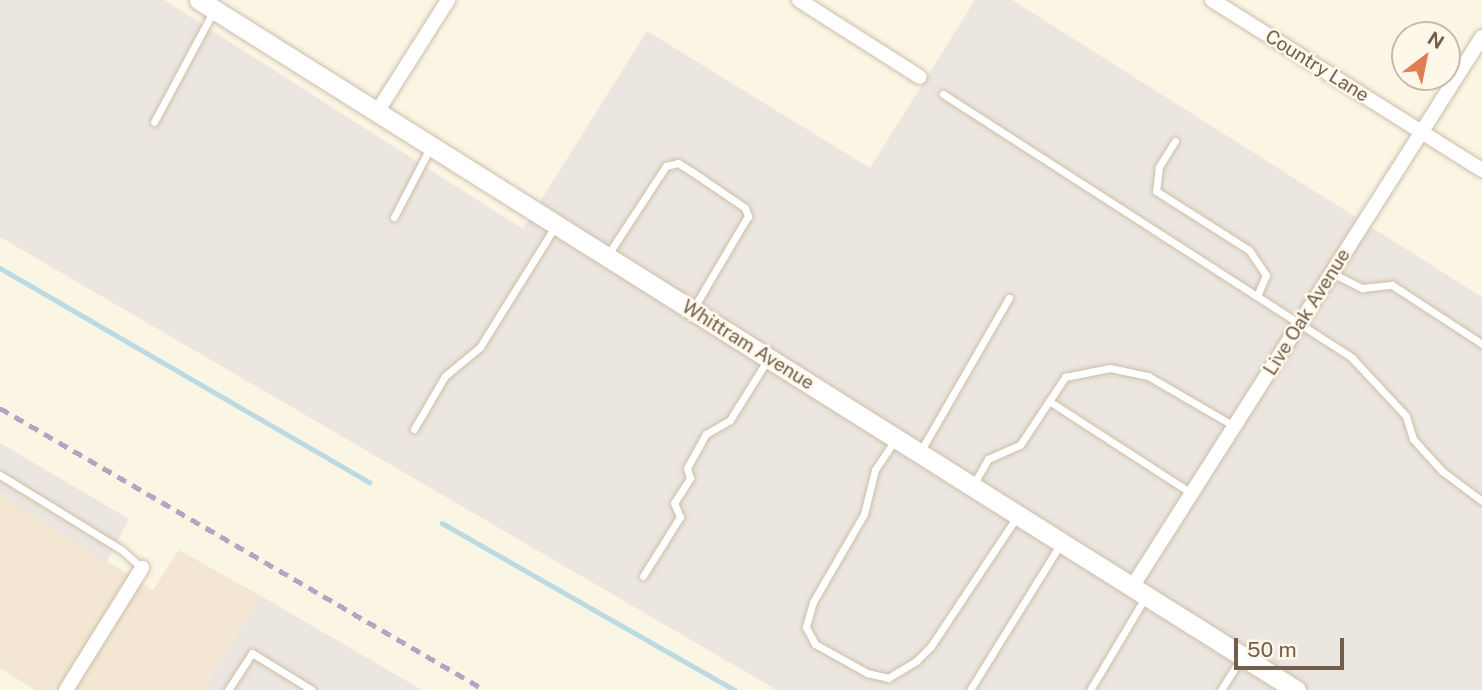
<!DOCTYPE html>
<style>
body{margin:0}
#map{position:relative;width:1482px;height:690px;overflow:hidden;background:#fbf5e4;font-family:"Public Sans",sans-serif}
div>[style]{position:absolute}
.residential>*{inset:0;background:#f3e7d3}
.industrial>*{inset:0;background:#ebe6df}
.stream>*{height:4.5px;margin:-2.25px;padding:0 2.25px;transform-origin:2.25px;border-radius:2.25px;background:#badae4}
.roads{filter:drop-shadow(0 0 2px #cdbdab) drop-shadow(0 0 2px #cdbdab)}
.service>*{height:7px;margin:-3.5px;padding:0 3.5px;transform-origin:3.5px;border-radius:3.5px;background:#fff}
.minor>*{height:14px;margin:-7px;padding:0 7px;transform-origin:7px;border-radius:7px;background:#fff}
.tertiary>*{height:19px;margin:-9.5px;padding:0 9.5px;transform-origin:9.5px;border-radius:9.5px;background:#fff}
.rail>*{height:4.5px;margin-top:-2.25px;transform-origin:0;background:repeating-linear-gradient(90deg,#b8a3c4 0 10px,transparent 0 17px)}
span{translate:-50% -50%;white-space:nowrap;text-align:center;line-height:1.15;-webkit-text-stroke:5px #fef8ea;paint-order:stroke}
.street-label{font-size:19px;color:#735d4b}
.north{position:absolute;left:1391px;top:21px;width:70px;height:70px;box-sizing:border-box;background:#fef8ea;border:2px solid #c6baaa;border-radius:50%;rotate:32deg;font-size:19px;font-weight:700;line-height:28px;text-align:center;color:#735d4b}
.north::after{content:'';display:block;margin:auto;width:24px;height:32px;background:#e17d4e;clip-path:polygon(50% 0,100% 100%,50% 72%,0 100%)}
.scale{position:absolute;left:1234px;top:638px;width:110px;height:32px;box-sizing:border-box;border:4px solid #735d4b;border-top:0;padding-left:9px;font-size:21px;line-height:24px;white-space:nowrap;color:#735d4b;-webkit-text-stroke:5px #fef8ea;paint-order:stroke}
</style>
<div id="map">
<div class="residential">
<div style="clip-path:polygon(0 494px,153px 590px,179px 550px,261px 596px,203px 690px,35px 690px,0 668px)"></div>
</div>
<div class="industrial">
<div style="clip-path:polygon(0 0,164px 0,523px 229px,647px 31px,870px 168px,975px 0,1012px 0,1482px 297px,1482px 690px,777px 690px,0 237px)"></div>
<div style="clip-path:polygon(0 443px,129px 519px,106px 563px,0 494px)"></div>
<div style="clip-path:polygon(261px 596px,422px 690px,203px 690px)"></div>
</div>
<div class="stream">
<div style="left:0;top:268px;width:427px;rotate:30.1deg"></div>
<div style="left:442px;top:523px;width:337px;rotate:29.7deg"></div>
</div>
<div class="roads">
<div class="service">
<div style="left:943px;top:94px;width:487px;rotate:32.8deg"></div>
<div style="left:1352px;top:358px;width:79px;rotate:47deg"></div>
<div style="left:1406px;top:416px;width:24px;rotate:73deg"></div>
<div style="left:1413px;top:439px;width:43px;rotate:47.8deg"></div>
<div style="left:1442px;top:471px;width:50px;rotate:36.9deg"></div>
<div style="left:154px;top:122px;width:127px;rotate:-61.8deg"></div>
<div style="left:1175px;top:141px;width:31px;rotate:122deg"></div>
<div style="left:1159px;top:167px;width:24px;rotate:97deg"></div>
<div style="left:1156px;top:191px;width:110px;rotate:32.4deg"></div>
<div style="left:1249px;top:250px;width:30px;rotate:56deg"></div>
<div style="left:1266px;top:275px;width:21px;rotate:113deg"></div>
<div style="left:394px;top:217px;width:80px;rotate:-62.5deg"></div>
<div style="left:607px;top:256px;width:108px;rotate:-56.8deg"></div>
<div style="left:666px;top:166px;width:12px;rotate:-14deg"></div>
<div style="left:678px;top:163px;width:15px;rotate:32deg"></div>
<div style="left:691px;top:171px;width:65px;rotate:34.4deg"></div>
<div style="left:745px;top:208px;width:9px;rotate:69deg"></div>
<div style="left:748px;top:216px;width:108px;rotate:120.6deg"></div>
<div style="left:1332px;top:273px;width:34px;rotate:27deg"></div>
<div style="left:1362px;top:288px;width:30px;rotate:-6deg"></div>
<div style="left:1392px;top:285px;width:108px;rotate:33.2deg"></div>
<div style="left:1049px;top:401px;width:169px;rotate:32.9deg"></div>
<div style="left:414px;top:429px;width:61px;rotate:-59.7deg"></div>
<div style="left:445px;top:376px;width:45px;rotate:-39.6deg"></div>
<div style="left:480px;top:347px;width:144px;rotate:-58.1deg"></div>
<div style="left:895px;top:440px;width:36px;rotate:124deg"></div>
<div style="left:875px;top:470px;width:45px;rotate:104deg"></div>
<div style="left:864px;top:514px;width:102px;rotate:120.1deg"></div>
<div style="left:813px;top:602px;width:26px;rotate:106deg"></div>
<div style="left:806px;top:627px;width:19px;rotate:62deg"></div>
<div style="left:815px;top:644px;width:60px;rotate:29.1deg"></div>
<div style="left:867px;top:673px;width:22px;rotate:13deg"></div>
<div style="left:888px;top:678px;width:33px;rotate:-31deg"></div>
<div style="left:916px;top:661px;width:21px;rotate:-45deg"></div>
<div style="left:931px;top:646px;width:157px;rotate:-56.4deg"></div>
<div style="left:920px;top:452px;width:178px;rotate:-60deg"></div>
<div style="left:0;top:475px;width:143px;rotate:31.6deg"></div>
<div style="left:122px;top:550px;width:27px;rotate:42deg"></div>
<div style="left:973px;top:485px;width:30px;rotate:-60deg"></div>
<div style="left:988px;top:459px;width:35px;rotate:-24deg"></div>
<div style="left:1020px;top:445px;width:82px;rotate:-56.5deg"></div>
<div style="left:1065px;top:377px;width:46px;rotate:-11.3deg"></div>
<div style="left:1110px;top:368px;width:39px;rotate:12deg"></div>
<div style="left:1148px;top:376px;width:99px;rotate:30.2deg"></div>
<div style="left:643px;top:576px;width:70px;rotate:-57.9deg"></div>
<div style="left:680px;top:517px;width:15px;rotate:-113deg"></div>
<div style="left:674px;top:503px;width:30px;rotate:-57deg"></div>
<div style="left:690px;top:478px;width:10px;rotate:-107deg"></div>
<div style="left:687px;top:468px;width:39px;rotate:-61deg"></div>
<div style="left:706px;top:434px;width:28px;rotate:-30deg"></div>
<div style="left:730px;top:420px;width:72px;rotate:-58.1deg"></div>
<div style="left:228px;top:690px;width:44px;rotate:-57deg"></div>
<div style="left:252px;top:653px;width:70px;rotate:31.7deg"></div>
<div style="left:970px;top:690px;width:173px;rotate:-58.2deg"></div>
<div style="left:1090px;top:690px;width:109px;rotate:-59.2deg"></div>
<div style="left:1221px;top:690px;width:40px;rotate:-58deg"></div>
</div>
<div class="minor">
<div style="left:799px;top:0;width:143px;rotate:32.5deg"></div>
<div style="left:1212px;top:0;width:319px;rotate:32.2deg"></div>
<div style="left:377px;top:112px;width:133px;rotate:-57.6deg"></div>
<div style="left:1132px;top:587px;width:652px;rotate:-57.53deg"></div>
<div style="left:66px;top:690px;width:144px;rotate:-58.1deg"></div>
</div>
<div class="tertiary">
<div style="left:199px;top:0;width:1296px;rotate:32.17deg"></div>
</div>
</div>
<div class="rail">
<div style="left:0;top:408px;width:561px;rotate:30.18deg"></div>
</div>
<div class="street-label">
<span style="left:1317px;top:66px;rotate:32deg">Country Lane</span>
<span style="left:1307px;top:312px;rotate:-58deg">Live Oak Avenue</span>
<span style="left:748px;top:345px;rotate:32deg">Whittram Avenue</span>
</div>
<div class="north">N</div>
<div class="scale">50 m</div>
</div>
